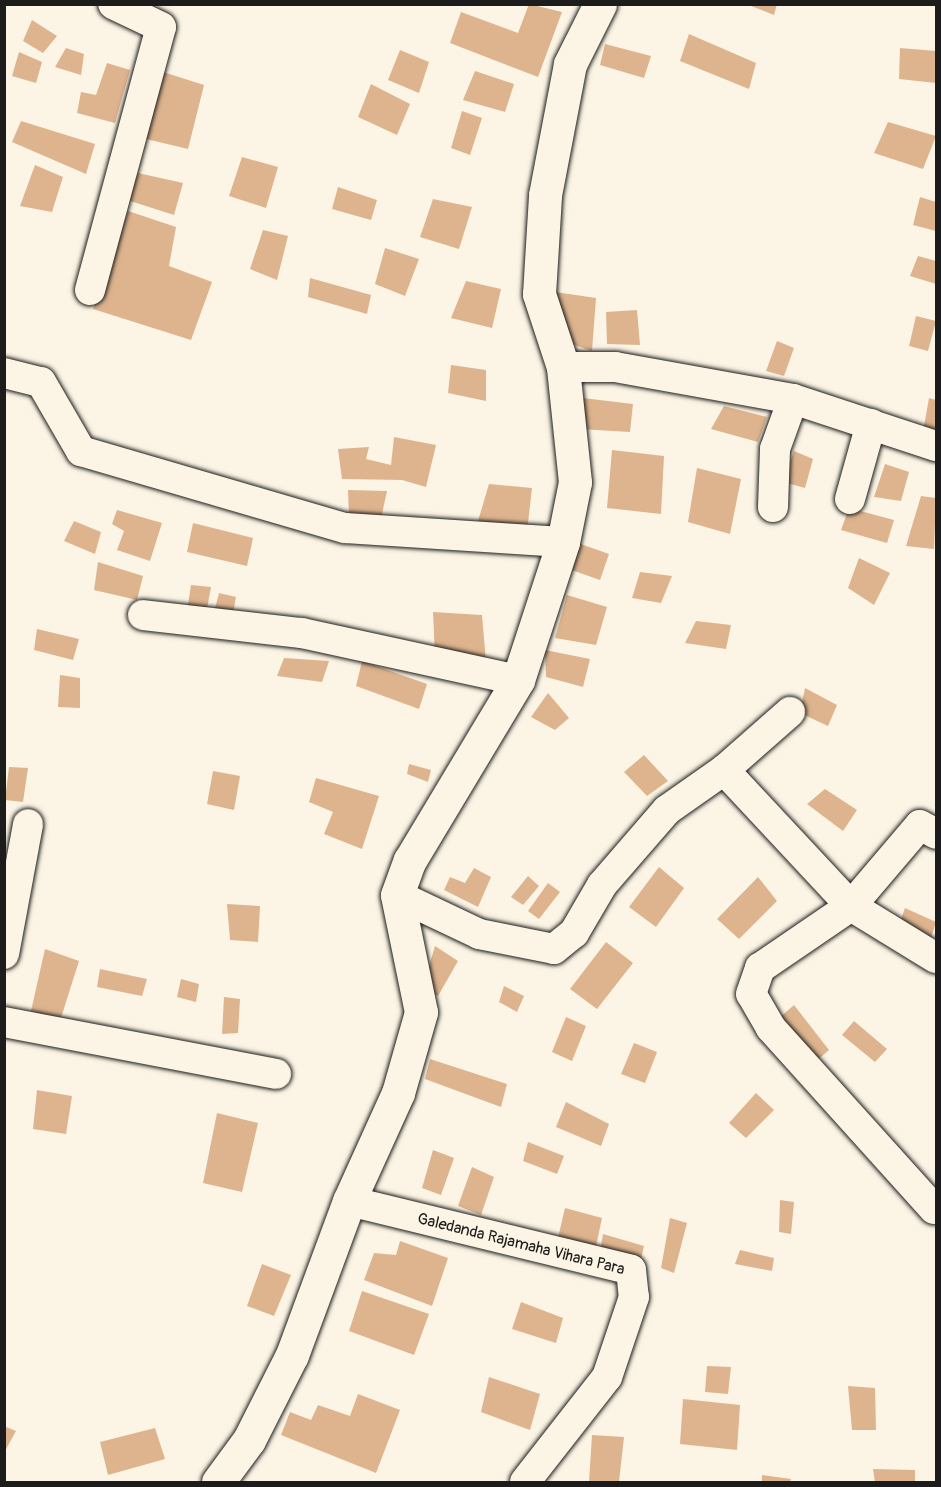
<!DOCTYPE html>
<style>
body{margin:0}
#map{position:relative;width:941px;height:1487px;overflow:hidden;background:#fcf5e5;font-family:Pangolin,sans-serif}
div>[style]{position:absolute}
.building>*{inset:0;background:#deb48e}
.roads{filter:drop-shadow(0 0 2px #1c1c1c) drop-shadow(0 0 2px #1c1c1c)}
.minor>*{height:30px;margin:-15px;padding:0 15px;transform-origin:15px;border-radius:15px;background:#fcf5e5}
.tertiary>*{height:33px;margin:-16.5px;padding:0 16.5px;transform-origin:16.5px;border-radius:16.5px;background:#fcf5e5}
span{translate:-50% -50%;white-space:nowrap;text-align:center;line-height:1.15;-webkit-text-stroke:6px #fcf5e5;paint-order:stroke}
.street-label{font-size:16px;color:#1c1c1c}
.frame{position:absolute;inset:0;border:6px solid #1c1c1c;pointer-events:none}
</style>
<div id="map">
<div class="building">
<div style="clip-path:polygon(529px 4px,562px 12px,538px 77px,450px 43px,461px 12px,518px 33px)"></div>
<div style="clip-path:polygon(746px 4px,777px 4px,774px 15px)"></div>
<div style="clip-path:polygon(32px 20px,57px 36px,43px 53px,23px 41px)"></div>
<div style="clip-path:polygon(689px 34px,756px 63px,749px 89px,680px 61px)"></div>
<div style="clip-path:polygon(605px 44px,651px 56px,644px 78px,600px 65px)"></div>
<div style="clip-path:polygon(66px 48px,84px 54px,81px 75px,55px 67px)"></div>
<div style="clip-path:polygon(900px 48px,936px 51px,936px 83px,899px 79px)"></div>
<div style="clip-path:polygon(400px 50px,429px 62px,419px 93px,388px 80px)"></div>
<div style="clip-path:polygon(19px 52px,42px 62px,36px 83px,12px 76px)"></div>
<div style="clip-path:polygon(107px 63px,130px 70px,115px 123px,77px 113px,81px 92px,96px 95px)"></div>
<div style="clip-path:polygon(475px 71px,514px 84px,505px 112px,463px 100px)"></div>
<div style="clip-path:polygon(163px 72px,204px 85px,188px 149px,142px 138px)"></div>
<div style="clip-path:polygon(371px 84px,410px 104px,397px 135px,358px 117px)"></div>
<div style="clip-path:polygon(462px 111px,482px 118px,470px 155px,451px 148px)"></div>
<div style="clip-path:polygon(21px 121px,95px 144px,86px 174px,12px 142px)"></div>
<div style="clip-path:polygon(888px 122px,936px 136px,923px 169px,874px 153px)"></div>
<div style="clip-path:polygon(242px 157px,278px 167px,266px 208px,229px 196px)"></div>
<div style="clip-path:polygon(35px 165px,63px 177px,52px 212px,20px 206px)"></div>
<div style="clip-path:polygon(138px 173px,183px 183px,174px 215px,127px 200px)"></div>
<div style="clip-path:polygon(338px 187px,377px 200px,371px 220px,332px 209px)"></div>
<div style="clip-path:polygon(920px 197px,936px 202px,936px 231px,913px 225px)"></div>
<div style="clip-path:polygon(433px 199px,472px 207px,459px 249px,420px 237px)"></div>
<div style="clip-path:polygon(128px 211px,176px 227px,169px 266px,212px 282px,191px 340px,93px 309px)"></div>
<div style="clip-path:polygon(263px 230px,288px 236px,277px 280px,250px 269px)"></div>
<div style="clip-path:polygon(385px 248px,419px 259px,405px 296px,375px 284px)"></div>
<div style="clip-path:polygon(918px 256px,936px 261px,936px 284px,910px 276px)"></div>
<div style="clip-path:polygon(310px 278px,371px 295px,367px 314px,308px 297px)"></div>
<div style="clip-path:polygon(466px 281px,501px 289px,492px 328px,451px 318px)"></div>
<div style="clip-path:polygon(555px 292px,596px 298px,592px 351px,563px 341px)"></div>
<div style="clip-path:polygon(637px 310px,640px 345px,607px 344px,606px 312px)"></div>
<div style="clip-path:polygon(916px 316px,936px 321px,928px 351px,909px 346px)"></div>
<div style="clip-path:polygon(777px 341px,794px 348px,784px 376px,766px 371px)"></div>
<div style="clip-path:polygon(451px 365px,486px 370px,486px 401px,448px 393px)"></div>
<div style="clip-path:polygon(583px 398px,633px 404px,630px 432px,580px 429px)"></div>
<div style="clip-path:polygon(929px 398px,936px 400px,936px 436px,923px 432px)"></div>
<div style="clip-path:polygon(724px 406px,767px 417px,758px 442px,711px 429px)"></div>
<div style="clip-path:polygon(394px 437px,436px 445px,426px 487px,402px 480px,342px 479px,338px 449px,369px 447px,366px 459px,391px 465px)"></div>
<div style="clip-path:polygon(612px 450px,664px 456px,661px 514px,607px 508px)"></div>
<div style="clip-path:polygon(794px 451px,813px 459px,805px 488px,783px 482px)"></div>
<div style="clip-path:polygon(885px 464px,909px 472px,901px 501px,874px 497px)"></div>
<div style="clip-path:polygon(697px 468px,741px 479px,730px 534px,688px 522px)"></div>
<div style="clip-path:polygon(489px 484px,532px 488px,527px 532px,478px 521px)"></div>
<div style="clip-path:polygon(348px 490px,387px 491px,381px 519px,349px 518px)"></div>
<div style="clip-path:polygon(921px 496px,936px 498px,934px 549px,906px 546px)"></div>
<div style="clip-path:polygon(849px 508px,894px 520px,887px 543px,841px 530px)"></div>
<div style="clip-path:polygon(117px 510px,162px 523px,150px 561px,117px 550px,124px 531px,112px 524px)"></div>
<div style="clip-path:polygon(74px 521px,101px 532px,95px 554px,64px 541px)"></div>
<div style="clip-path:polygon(193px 523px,253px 538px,247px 566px,187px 552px)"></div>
<div style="clip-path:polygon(578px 543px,609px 554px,600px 580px,563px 567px)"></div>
<div style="clip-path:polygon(859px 558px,890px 573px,874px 605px,848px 588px)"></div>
<div style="clip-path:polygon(98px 562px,143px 576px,137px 600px,94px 590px)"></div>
<div style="clip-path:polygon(640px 572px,672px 576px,661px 603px,632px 598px)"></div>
<div style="clip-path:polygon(191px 585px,211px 587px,206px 614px,187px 611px)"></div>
<div style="clip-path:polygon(219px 593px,236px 597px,232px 619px,213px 616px)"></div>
<div style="clip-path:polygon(567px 595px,607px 607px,596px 645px,555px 638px)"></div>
<div style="clip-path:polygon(433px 612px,482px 615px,486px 662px,435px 656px)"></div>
<div style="clip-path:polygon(696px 621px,731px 625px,726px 649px,685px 643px)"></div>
<div style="clip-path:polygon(37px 629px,79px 639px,73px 660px,34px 650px)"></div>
<div style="clip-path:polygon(545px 650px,590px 659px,583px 687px,546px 677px)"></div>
<div style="clip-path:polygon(284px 658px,329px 661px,322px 682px,277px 676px)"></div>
<div style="clip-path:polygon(362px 661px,427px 684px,419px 709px,356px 686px)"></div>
<div style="clip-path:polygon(60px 675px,80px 678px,80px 708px,58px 707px)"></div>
<div style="clip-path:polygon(805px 688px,837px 705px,828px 726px,800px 713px)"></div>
<div style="clip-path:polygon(548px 693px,569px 718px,555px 730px,531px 717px)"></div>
<div style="clip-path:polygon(644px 755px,668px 781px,647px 796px,624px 772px)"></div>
<div style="clip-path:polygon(409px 764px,431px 770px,428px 782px,407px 774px)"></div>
<div style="clip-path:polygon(9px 767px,28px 768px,23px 802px,5px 800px)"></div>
<div style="clip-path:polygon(213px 771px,240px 776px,234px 810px,207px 804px)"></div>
<div style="clip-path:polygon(316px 778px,379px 796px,362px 849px,324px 834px,333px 812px,309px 802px)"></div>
<div style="clip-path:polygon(825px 789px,857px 810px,843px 831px,807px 804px)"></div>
<div style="clip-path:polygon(659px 867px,684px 888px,656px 927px,629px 907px)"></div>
<div style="clip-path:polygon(474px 868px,491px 877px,478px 907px,444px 890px,450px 877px,465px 883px)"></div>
<div style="clip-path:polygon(528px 876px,539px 886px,523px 905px,511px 897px)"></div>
<div style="clip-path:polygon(758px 877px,777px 901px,739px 939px,717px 919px)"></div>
<div style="clip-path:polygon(548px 883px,560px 892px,539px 919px,528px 911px)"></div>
<div style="clip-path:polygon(227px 904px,260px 906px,258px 942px,230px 940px)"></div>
<div style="clip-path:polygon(905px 908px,936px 922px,930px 941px,899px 925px)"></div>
<div style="clip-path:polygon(606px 942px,633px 963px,597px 1009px,570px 989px)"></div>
<div style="clip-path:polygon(435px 946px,458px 961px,438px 996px,423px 987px)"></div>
<div style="clip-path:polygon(45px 949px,79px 961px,60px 1021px,31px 1011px)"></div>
<div style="clip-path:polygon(100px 969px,147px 979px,142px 996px,97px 987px)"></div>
<div style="clip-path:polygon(181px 979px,199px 984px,196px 1002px,177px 997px)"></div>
<div style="clip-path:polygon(504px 986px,524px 996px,517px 1012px,499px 1002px)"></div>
<div style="clip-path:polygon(224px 997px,240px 999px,238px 1033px,222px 1034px)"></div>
<div style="clip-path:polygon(794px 1005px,829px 1050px,814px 1063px,779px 1018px)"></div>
<div style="clip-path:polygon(566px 1017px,586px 1026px,572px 1061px,552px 1052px)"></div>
<div style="clip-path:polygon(854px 1021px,887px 1049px,875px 1062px,842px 1035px)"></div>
<div style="clip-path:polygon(634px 1043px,657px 1052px,645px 1083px,621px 1074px)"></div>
<div style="clip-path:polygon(430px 1059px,507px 1084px,501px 1107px,425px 1079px)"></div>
<div style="clip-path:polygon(37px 1090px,72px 1096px,66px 1134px,33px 1129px)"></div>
<div style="clip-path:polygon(756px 1093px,774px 1110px,746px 1138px,729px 1123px)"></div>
<div style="clip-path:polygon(566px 1102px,609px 1124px,601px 1146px,556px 1127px)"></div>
<div style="clip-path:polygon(217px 1113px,258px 1123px,242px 1192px,203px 1183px)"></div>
<div style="clip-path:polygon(528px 1142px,564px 1156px,557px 1174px,523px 1161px)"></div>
<div style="clip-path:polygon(433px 1150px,454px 1158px,441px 1195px,422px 1188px)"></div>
<div style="clip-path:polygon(472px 1167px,494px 1177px,481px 1215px,458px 1206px)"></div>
<div style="clip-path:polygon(780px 1200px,794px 1202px,791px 1234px,779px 1232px)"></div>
<div style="clip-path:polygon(565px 1208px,602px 1218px,594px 1256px,556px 1246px)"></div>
<div style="clip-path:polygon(670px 1218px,687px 1223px,674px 1273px,661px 1268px)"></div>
<div style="clip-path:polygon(603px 1234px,644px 1246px,640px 1263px,600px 1252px)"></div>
<div style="clip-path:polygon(400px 1241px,448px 1258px,432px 1306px,364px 1280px,374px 1253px,396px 1255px)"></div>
<div style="clip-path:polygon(740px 1250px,774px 1258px,772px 1271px,735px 1264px)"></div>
<div style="clip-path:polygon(262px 1264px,291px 1275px,274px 1316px,247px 1306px)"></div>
<div style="clip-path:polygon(362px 1291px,429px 1314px,414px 1355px,349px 1331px)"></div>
<div style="clip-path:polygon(521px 1302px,563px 1318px,556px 1343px,512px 1329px)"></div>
<div style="clip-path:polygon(707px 1366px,731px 1367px,728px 1394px,705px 1392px)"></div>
<div style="clip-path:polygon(489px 1377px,540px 1394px,530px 1430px,481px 1412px)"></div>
<div style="clip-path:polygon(848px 1386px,875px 1388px,876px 1430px,852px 1430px)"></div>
<div style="clip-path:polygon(358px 1394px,400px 1410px,376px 1473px,281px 1435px,290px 1412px,311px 1420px,318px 1405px,350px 1416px)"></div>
<div style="clip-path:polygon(683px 1399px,740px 1405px,737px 1450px,680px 1444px)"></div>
<div style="clip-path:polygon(4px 1426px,16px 1431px,4px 1453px)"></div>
<div style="clip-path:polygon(155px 1428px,165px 1459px,108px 1475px,100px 1442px)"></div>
<div style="clip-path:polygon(592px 1435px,624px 1437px,619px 1482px,589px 1482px)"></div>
<div style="clip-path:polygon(873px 1469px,915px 1470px,915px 1482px,875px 1482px)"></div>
<div style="clip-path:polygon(762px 1475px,791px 1479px,790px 1482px,762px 1482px)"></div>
</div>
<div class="roads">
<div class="minor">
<div style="left:90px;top:290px;width:272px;rotate:-74.9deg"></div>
<div style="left:161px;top:27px;width:53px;rotate:-154.4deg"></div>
<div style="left:563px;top:367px;width:52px"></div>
<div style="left:615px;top:367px;width:181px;rotate:10.2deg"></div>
<div style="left:793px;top:399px;width:151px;rotate:18.2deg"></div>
<div style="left:4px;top:373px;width:38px;rotate:14deg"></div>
<div style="left:41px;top:382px;width:80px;rotate:59.9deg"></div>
<div style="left:81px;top:451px;width:275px;rotate:16.3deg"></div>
<div style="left:345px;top:528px;width:218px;rotate:3.7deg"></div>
<div style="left:850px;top:499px;width:78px;rotate:-74.4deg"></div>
<div style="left:773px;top:507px;width:58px;rotate:-88deg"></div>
<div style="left:775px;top:449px;width:53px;rotate:-70.2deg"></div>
<div style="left:143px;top:615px;width:160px;rotate:6.5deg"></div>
<div style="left:302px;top:633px;width:221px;rotate:12.3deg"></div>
<div style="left:724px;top:770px;width:186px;rotate:47deg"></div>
<div style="left:851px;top:906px;width:100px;rotate:31.5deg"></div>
<div style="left:397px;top:895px;width:91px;rotate:25.4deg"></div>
<div style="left:479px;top:934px;width:76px;rotate:11.3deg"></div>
<div style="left:554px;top:949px;width:26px;rotate:-39deg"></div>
<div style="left:574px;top:933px;width:56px;rotate:-59.7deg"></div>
<div style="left:602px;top:885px;width:99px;rotate:-49.1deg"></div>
<div style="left:667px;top:810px;width:70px;rotate:-35.1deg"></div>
<div style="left:724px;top:770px;width:88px;rotate:-41.3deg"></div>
<div style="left:4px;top:954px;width:132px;rotate:-79.5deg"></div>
<div style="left:4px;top:1022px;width:277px;rotate:10.8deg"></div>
<div style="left:349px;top:1201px;width:290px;rotate:13.7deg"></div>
<div style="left:631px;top:1270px;width:27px;rotate:84deg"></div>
<div style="left:634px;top:1297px;width:84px;rotate:108.6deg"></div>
<div style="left:607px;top:1377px;width:133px;rotate:128deg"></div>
<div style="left:934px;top:1209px;width:244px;rotate:-132deg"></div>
<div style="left:771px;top:1028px;width:39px;rotate:-120deg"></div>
<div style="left:751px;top:994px;width:28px;rotate:-71deg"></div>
<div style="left:760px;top:968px;width:110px;rotate:-34.3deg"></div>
<div style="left:851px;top:906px;width:106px;rotate:-49.6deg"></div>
<div style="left:920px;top:825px;width:18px;rotate:29deg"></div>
</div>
<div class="tertiary">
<div style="left:218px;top:1482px;width:52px;rotate:-53.6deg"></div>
<div style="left:249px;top:1440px;width:95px;rotate:-63.2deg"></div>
<div style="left:292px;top:1355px;width:164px;rotate:-69.7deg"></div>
<div style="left:349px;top:1201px;width:119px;rotate:-65.6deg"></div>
<div style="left:398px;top:1093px;width:84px;rotate:-74.1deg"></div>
<div style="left:421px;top:1012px;width:119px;rotate:-101.6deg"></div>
<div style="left:397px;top:895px;width:37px;rotate:-70deg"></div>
<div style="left:410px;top:860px;width:210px;rotate:-59deg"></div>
<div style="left:518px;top:680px;width:145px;rotate:-71.9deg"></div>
<div style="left:563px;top:542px;width:61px;rotate:-78.7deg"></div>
<div style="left:575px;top:482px;width:116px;rotate:-96deg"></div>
<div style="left:563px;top:367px;width:77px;rotate:-108.2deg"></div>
<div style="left:539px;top:294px;width:99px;rotate:-86.5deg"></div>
<div style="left:545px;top:195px;width:133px;rotate:-79.2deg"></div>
<div style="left:570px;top:64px;width:67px;rotate:-63.4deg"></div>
</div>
</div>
<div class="street-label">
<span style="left:521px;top:1244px;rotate:14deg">Galedanda Rajamaha Vihara Para</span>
</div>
<div class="frame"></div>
</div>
